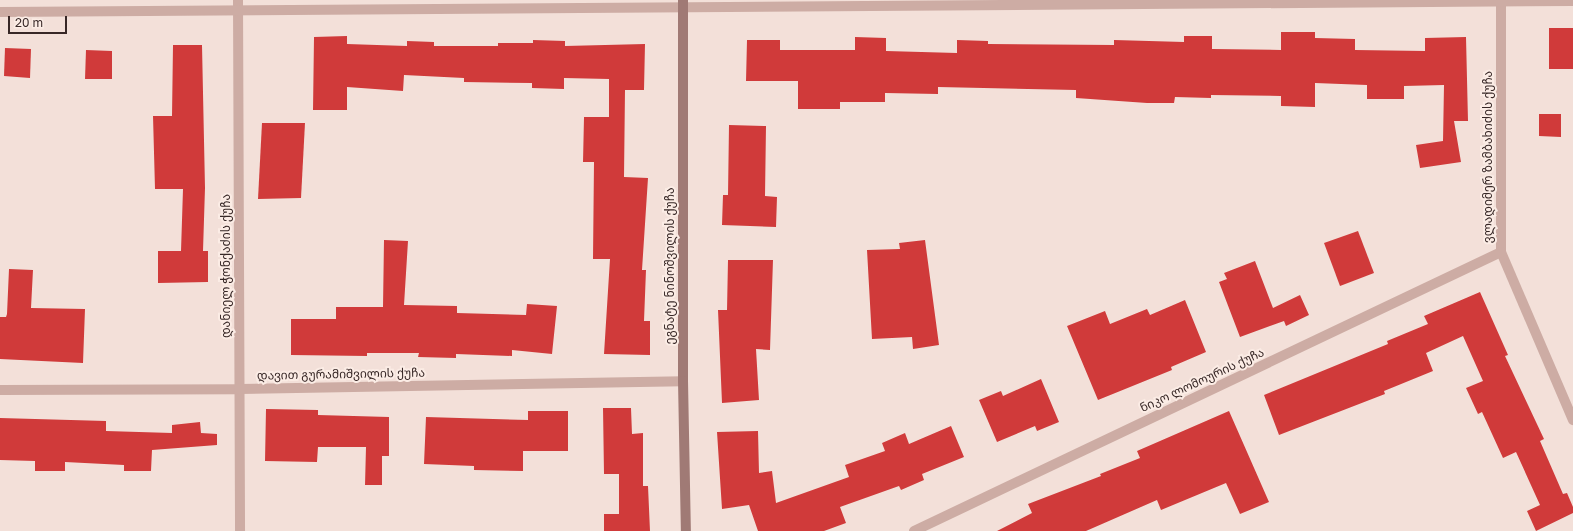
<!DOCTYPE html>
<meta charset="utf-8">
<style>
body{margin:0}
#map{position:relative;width:1573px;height:531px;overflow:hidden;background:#f3e0d9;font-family:"Golos Text","Noto Sans Georgian",sans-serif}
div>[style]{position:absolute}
.building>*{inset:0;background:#d03a3a}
.street>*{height:10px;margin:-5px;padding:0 5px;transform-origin:5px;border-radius:5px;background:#cdaca4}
.secondary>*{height:10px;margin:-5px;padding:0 5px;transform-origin:5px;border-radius:5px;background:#a07a75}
span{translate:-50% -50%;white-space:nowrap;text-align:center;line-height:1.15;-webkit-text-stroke:4px #fbece5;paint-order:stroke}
.street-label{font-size:12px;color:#372726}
.scale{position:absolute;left:8px;top:16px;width:59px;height:18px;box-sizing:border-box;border:2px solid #372726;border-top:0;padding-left:5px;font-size:12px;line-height:14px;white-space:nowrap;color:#372726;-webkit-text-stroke:3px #fbece5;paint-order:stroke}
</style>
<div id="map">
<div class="building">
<div style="clip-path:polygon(1549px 28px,1573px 28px,1573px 69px,1549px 69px)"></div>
<div style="clip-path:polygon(1281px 32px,1315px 32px,1315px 38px,1355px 39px,1355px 50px,1425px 51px,1425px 38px,1466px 37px,1468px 121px,1454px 121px,1461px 162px,1420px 168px,1416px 145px,1443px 141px,1444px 85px,1404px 86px,1404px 99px,1367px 99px,1367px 85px,1315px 83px,1315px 107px,1281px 106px,1281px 96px,1211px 95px,1211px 98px,1175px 97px,1174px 103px,1147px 103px,1076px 98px,1076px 90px,938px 87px,938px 94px,885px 93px,885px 102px,840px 102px,840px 109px,798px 109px,798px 81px,746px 81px,747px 40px,780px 40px,780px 50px,855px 50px,855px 37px,886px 38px,886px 51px,957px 53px,957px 40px,988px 41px,988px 44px,1114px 45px,1114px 40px,1184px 42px,1184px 36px,1212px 36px,1212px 49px,1281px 50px)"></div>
<div style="clip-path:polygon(347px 36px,347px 44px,407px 46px,407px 41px,434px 42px,434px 46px,498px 46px,498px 43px,533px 43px,533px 40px,565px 41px,565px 46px,645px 44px,644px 90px,625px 90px,624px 177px,648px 178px,642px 270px,646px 270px,644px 321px,650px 321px,650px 355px,604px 354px,610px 259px,593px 259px,594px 162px,583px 162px,584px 117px,609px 117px,609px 79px,564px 78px,564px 89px,532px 88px,532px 83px,464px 82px,464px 78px,404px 75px,403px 91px,347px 87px,347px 110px,313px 110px,314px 37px)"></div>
<div style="clip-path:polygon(173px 45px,202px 45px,205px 188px,203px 251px,208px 251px,208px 282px,158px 283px,158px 251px,181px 251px,183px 189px,155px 189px,153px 116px,172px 116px)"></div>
<div style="clip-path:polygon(5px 48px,31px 49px,30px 78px,4px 76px)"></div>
<div style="clip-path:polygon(86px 50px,112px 51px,112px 79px,85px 79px)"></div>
<div style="clip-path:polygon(1539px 114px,1561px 114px,1561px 137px,1539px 136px)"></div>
<div style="clip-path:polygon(262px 123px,305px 123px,301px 198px,258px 199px)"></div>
<div style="clip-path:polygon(729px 125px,766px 126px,765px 196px,777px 197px,776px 227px,722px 225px,723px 195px,728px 195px)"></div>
<div style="clip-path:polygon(1358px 231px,1374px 273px,1340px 286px,1324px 243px)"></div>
<div style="clip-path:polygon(384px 240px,408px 241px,404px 305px,457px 306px,457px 313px,526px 315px,527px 304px,557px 306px,552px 354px,512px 350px,512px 356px,456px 354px,456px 358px,418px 357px,419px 353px,367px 353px,367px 356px,291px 355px,291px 319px,336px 319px,336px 307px,383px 307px)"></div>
<div style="clip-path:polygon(925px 240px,939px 345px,913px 349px,912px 337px,872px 339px,867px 250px,900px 249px,899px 243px)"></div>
<div style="clip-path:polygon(728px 260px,773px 260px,770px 350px,756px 349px,759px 400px,722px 403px,718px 310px,727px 310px)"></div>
<div style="clip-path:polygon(1255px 261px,1273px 308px,1300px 295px,1309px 315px,1286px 326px,1284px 321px,1240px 337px,1219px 282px,1227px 279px,1224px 273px)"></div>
<div style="clip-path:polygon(9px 269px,33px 270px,31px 308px,85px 309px,83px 363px,0 359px,0 317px,6px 317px,7px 314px)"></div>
<div style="clip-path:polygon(1480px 292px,1508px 355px,1505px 356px,1544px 439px,1540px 441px,1563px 494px,1567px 493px,1573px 507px,1573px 513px,1536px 531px,1527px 511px,1540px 505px,1516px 452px,1503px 458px,1482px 412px,1478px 414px,1466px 388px,1483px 381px,1463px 336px,1426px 353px,1433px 371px,1384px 391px,1385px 394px,1279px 435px,1264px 395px,1388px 344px,1387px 341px,1428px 324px,1424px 316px)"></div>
<div style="clip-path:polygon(1185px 300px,1206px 352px,1171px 367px,1172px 370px,1098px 400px,1067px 326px,1105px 311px,1110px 324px,1147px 309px,1150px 315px)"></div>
<div style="clip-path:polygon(1041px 379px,1059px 422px,1037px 431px,1035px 426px,997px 442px,979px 400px,1001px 391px,1003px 396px)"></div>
<div style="clip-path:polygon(603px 408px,631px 408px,632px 434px,643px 433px,643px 486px,648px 486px,650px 531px,604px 531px,604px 514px,619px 514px,619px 474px,604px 474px)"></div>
<div style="clip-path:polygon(266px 409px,318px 410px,318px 415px,389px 417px,389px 456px,382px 456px,382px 485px,365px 485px,366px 447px,318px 447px,317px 462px,265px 461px)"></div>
<div style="clip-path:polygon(528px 411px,568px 411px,568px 451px,523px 451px,523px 471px,474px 470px,474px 466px,424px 464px,426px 417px,528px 420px)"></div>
<div style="clip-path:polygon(1229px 411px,1269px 502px,1240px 514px,1226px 483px,1161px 510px,1157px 500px,1086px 531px,997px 531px,1032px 513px,1028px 504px,1101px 476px,1100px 474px,1140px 458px,1137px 451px)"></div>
<div style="clip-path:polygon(0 418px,106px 421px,106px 431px,172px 433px,172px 425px,200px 422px,201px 433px,217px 434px,217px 445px,152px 450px,151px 471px,124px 471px,124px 465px,65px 462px,65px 471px,35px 471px,35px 461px,0 460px)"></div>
<div style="clip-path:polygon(951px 426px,964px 457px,922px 474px,924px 480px,901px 490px,899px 486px,840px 507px,846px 523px,824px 531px,758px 531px,749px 505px,722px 509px,717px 432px,758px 431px,759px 473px,772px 471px,776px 503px,849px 477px,845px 465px,885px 451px,882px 443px,905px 433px,909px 444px)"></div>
</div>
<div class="street">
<div style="left:238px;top:0;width:531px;rotate:89.78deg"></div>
<div style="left:1501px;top:0;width:252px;rotate:90deg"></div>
<div style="left:1501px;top:252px;width:183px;rotate:66.8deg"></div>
<div style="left:0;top:12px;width:1573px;rotate:-0.4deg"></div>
<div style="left:0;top:390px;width:239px;rotate:-0.2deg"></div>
<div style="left:239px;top:389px;width:444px;rotate:-1deg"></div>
<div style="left:914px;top:531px;width:650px;rotate:-25.42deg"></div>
</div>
<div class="secondary">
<div style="left:683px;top:0;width:381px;rotate:90deg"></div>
<div style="left:683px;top:381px;width:150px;rotate:88.9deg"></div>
</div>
<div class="street-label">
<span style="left:1488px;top:157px;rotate:-90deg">ვლადიმერ ზამბახიძის ქუჩა</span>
<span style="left:226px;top:266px;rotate:-90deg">დანიელ ჭონქაძის ქუჩა</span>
<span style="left:670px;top:266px;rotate:-90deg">ეგნატე ნინოშვილის ქუჩა</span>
<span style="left:341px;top:374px;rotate:-1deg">დავით გურამიშვილის ქუჩა</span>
<span style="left:1202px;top:380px;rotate:-25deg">ნიკო ლომოურის ქუჩა</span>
</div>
<div class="scale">20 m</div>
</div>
